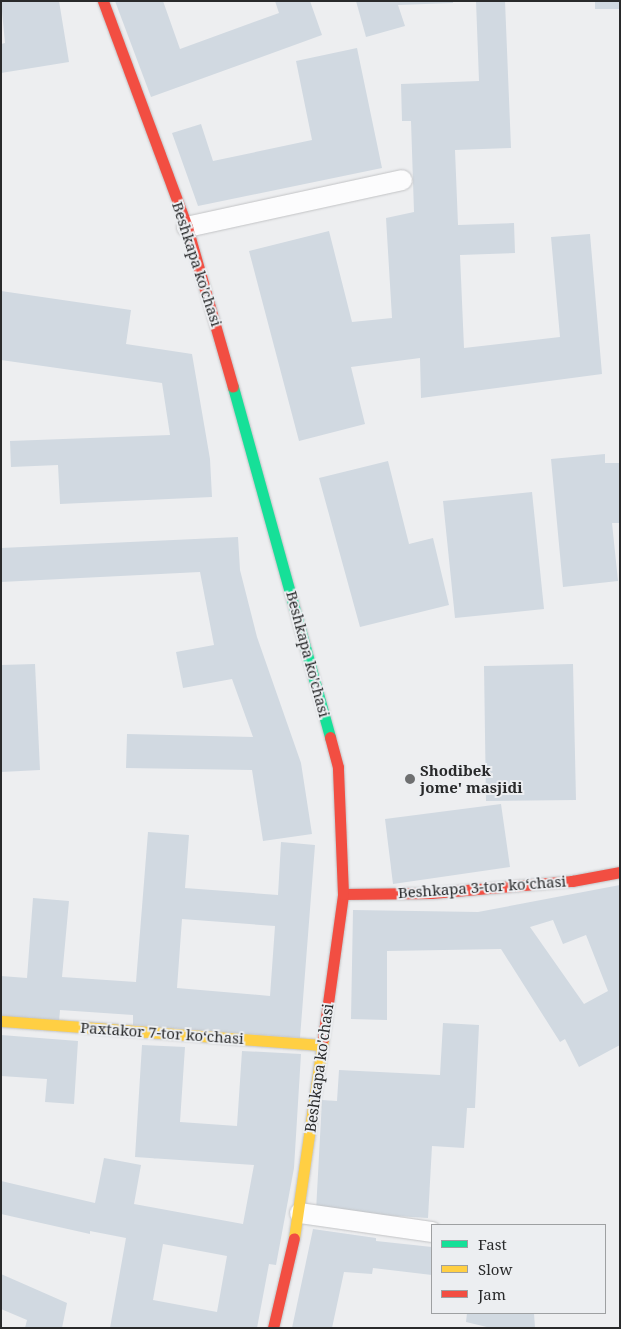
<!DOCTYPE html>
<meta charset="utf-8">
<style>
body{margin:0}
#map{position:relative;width:621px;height:1329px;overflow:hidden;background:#edeef0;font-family:"Noto Serif",serif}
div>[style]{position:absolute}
.building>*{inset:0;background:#d1d9e1}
.roads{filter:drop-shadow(0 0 1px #c2c3c5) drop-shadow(0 0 1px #c2c3c5)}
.lane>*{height:20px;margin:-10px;padding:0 10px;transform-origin:10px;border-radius:10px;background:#fcfcfd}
.fast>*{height:11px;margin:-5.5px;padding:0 5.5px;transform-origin:5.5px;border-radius:5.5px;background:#16e098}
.slow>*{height:11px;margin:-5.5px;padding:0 5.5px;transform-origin:5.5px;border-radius:5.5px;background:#ffcf43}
.jam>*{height:11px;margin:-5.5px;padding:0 5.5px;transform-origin:5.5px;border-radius:5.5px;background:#f24e42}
.dots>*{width:14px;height:14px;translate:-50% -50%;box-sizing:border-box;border:2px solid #eceef1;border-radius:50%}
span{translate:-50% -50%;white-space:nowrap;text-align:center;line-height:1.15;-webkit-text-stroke:4px #eceef1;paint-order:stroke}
.street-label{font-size:15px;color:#292a2b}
.poi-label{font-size:15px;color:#292a2b;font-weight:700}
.left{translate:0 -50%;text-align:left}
.frame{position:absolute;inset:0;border:2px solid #292a2b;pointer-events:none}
.legend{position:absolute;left:431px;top:1224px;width:175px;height:90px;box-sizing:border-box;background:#eceef1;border:1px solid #9ea0a2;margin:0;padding:6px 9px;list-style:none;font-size:15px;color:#292a2b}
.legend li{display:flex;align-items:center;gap:10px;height:25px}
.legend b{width:25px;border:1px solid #9ea0a2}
</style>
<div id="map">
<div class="building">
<div style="clip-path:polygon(1px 1px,59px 1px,69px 62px,1px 73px,1px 44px,5px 43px)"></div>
<div style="clip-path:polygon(115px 1px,163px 1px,180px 49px,279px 13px,275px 1px,310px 1px,322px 35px,151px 97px)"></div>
<div style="clip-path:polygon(356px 1px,453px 1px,453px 3px,398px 5px,405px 26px,366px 37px)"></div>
<div style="clip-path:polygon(476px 1px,505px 1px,511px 148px,455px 150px,458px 225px,514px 223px,515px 253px,460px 255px,464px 348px,560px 337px,551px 237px,590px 234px,602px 374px,421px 398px,420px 358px,351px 367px,365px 424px,299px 441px,249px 251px,329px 231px,352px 322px,392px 318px,386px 218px,414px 212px,411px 121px,402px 121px,401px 84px,479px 81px)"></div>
<div style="clip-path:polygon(595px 1px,620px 1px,620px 9px,595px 9px)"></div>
<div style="clip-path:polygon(357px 48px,382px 168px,198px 206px,172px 133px,201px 124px,213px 161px,312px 140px,296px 61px)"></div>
<div style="clip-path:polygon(1px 291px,131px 310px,126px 344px,192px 354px,210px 459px,212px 497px,60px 504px,58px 465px,11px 467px,10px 441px,170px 435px,162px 383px,1px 360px)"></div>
<div style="clip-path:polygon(605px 454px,605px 463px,620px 463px,620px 523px,612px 523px,618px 581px,563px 587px,551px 459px)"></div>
<div style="clip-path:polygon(388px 461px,409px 544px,433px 538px,449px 605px,360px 627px,319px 478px)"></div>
<div style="clip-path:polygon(532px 492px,544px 609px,455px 618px,443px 501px)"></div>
<div style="clip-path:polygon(238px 537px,240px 570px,257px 637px,301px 763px,312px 834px,263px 841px,252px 770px,126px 768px,127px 734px,253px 737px,232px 679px,183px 688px,176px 652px,214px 645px,200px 572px,1px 582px,1px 548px)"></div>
<div style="clip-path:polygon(35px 664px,40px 770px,1px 772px,1px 665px)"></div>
<div style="clip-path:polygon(573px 664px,576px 800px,486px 801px,484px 666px)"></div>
<div style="clip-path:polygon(501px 804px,510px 867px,393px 884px,385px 819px)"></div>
<div style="clip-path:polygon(evenodd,148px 832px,189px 835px,185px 888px,278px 895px,281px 842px,315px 845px,300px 1038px,133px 1025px,133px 1015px,60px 1010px,59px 1022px,1px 1018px,1px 976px,27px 978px,33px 898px,69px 901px,62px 977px,136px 982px,148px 832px,182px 919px,275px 926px,270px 996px,177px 988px,182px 919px)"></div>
<div style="clip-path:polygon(evenodd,620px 885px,620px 1045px,579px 1067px,565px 1039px,560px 1042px,501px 949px,387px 951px,387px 1020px,351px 1019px,353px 910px,478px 912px,620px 885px,553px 920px,563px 944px,586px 935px,608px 991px,584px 1004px,530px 927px,553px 920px)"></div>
<div style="clip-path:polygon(443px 1023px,479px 1025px,475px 1108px,467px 1108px,464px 1148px,432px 1146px,428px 1218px,316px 1211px,322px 1100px,337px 1101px,339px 1070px,440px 1075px)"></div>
<div style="clip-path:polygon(1px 1035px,78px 1041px,74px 1104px,45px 1102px,47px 1079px,1px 1076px)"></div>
<div style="clip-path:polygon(evenodd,142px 1045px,185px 1047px,180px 1122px,237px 1126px,242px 1051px,301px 1054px,294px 1168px,276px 1265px,269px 1264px,257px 1328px,110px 1328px,126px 1238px,90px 1231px,90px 1234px,1px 1214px,1px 1181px,95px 1203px,104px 1158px,141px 1165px,134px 1204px,243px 1224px,254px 1165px,135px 1157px,142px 1045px,163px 1244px,227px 1256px,217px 1312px,153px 1300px,163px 1244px)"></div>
<div style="clip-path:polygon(313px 1229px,376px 1238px,376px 1241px,432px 1247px,432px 1275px,373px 1268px,372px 1274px,344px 1272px,332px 1328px,292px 1328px)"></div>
<div style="clip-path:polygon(1px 1274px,67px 1303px,62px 1328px,25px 1328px,27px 1320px,1px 1309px)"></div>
<div style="clip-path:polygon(467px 1313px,534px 1313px,535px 1328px,491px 1328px,466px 1322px)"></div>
</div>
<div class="roads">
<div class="lane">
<div style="left:187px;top:227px;width:220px;rotate:-12.3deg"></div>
<div style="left:300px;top:1213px;width:133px;rotate:8.2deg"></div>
</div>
<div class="fast">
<div style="left:233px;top:387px;width:363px;rotate:74.5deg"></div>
</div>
<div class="slow">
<div style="left:1px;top:1021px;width:322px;rotate:4.3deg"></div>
<div style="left:294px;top:1238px;width:201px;rotate:-81.7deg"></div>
</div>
<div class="jam">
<div style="left:103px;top:1px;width:241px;rotate:69.6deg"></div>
<div style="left:187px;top:227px;width:166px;rotate:74deg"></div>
<div style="left:343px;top:894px;width:88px;rotate:-0.7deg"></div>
<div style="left:431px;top:893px;width:142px;rotate:-4.9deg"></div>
<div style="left:572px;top:881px;width:49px;rotate:-10.6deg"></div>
<div style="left:323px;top:1039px;width:146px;rotate:-82.1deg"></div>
<div style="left:343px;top:894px;width:127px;rotate:-92.3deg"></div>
<div style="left:338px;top:767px;width:31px;rotate:-105deg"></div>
<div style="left:273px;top:1328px;width:92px;rotate:-76.9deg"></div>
</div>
</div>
<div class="dots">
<div style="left:410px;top:779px;background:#6e6f70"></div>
</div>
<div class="street-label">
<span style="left:197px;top:264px;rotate:72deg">Beshkapa ko'chasi</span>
<span style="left:308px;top:654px;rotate:75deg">Beshkapa ko'chasi</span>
<span style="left:482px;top:887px;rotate:-4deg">Beshkapa 3-tor koʻchasi</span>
<span style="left:162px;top:1033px;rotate:4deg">Paxtakor 7-tor koʻchasi</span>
<span style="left:319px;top:1068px;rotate:-82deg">Beshkapa ko'chasi</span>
</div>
<div class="poi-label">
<span class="left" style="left:420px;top:779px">Shodibek<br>jome' masjidi</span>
</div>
<div class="frame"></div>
<ul class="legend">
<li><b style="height:6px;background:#16e098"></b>Fast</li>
<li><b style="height:6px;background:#ffcf43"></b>Slow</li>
<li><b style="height:6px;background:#f24e42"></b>Jam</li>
</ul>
</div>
